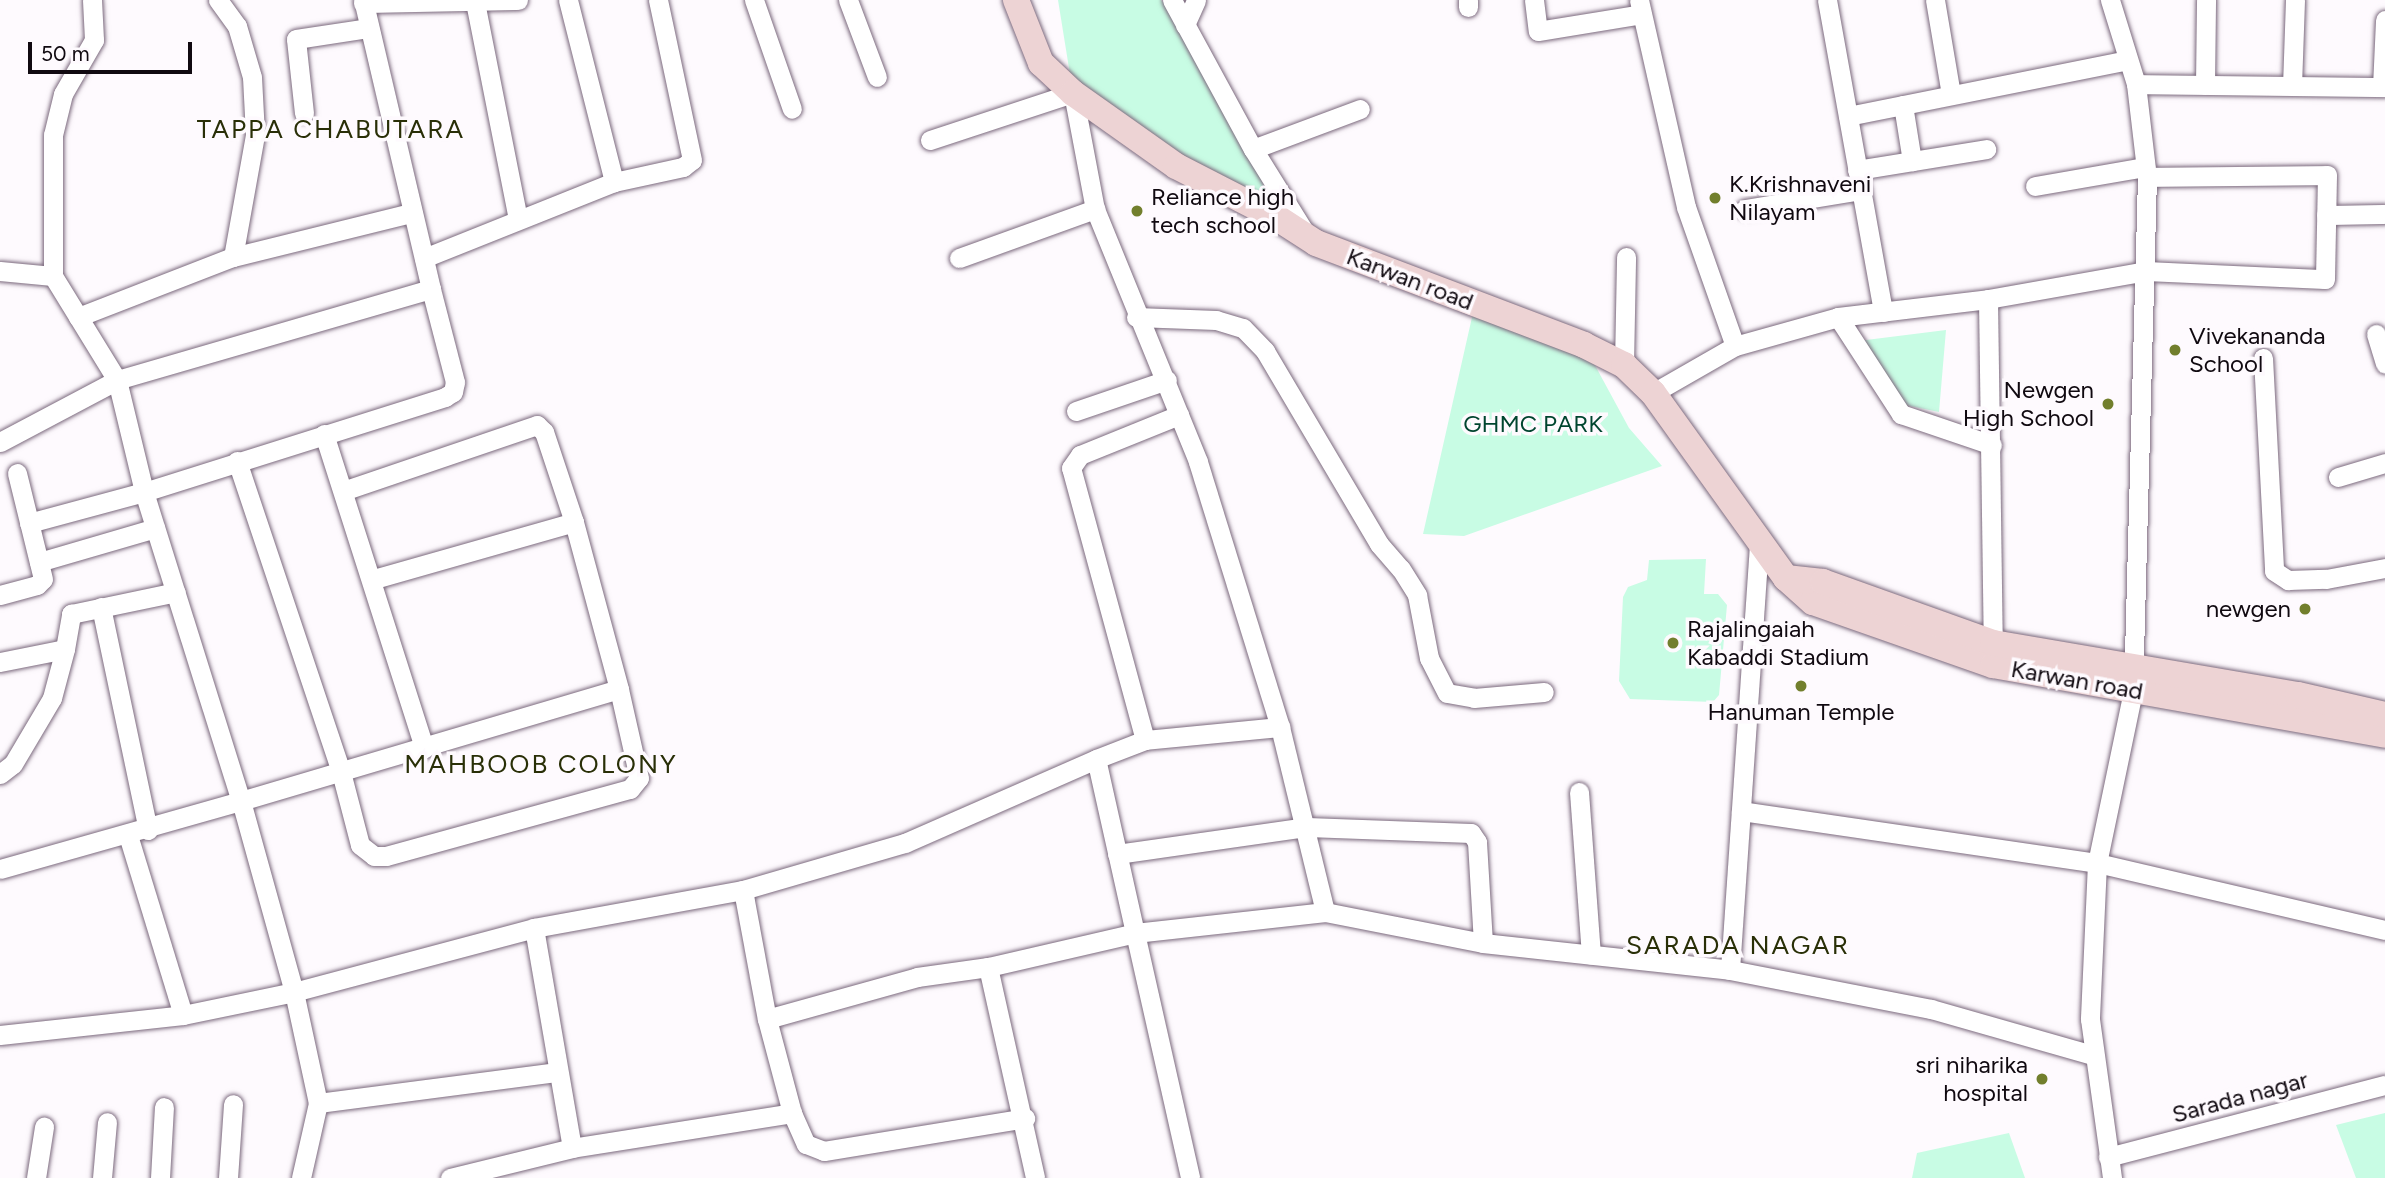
<!DOCTYPE html>
<style>
body{margin:0}
#map{position:relative;width:2385px;height:1178px;overflow:hidden;background:#fefafe;font-family:Figtree,sans-serif}
div>[style]{position:absolute}
.green>*{inset:0;background:#c8fce4}
.roads{filter:drop-shadow(0 0 2px #7b697d) drop-shadow(0 0 2px #7b697d)}
.street>*{height:19px;margin:-9.5px;padding:0 9.5px;transform-origin:9.5px;border-radius:9.5px;background:#fff}
.secondary>*{height:26px;margin:-13px;padding:0 13px;transform-origin:13px;border-radius:13px;background:#edd3d4}
.dots>*{width:19px;height:19px;translate:-50% -50%;box-sizing:border-box;border:4px solid #fefafe;border-radius:50%}
span{translate:-50% -50%;white-space:nowrap;text-align:center;line-height:1.15;-webkit-text-stroke:7px #fefafe;paint-order:stroke}
.poi-label{font-size:24px;color:#100910}
.left{translate:0 -50%;text-align:left}
.right{translate:-100% -50%;text-align:right}
.street-label{font-size:24px;color:#100910}
.park-label{font-size:24px;color:#00452f}
.neighbourhood-label{font-size:26px;color:#292f07;letter-spacing:2px}
.scale{position:absolute;left:28px;top:42px;width:164px;height:32px;box-sizing:border-box;border:4px solid #100910;border-top:0;padding-left:9px;font-size:21px;line-height:24px;white-space:nowrap;color:#100910;-webkit-text-stroke:5px #fefafe;paint-order:stroke}
</style>
<div id="map">
<div class="green">
<div style="clip-path:polygon(1058px 0,1161px 0,1196px 36px,1279px 219px,1073px 93px)"></div>
<div style="clip-path:polygon(1475px 304px,1584px 345px,1629px 428px,1662px 466px,1464px 536px,1423px 534px)"></div>
<div style="clip-path:polygon(1946px 330px,1939px 412px,1905px 405px,1858px 341px)"></div>
<div style="clip-path:polygon(1706px 559px,1704px 594px,1718px 594px,1727px 605px,1719px 695px,1713px 702px,1630px 699px,1619px 681px,1623px 597px,1628px 587px,1647px 580px,1649px 560px)"></div>
<div style="clip-path:polygon(2385px 1113px,2385px 1178px,2356px 1178px,2336px 1125px)"></div>
<div style="clip-path:polygon(2009px 1133px,2025px 1178px,1912px 1178px,1917px 1153px)"></div>
</div>
<div class="roads">
<div class="street">
<div style="left:92px;top:0;width:40px;rotate:87.1deg"></div>
<div style="left:94px;top:40px;width:62px;rotate:119.9deg"></div>
<div style="left:63px;top:94px;width:42px;rotate:103.7deg"></div>
<div style="left:53px;top:135px;width:141px;rotate:90deg"></div>
<div style="left:53px;top:276px;width:122px;rotate:58.4deg"></div>
<div style="left:117px;top:380px;width:115px;rotate:76.4deg"></div>
<div style="left:144px;top:492px;width:324px;rotate:72.6deg"></div>
<div style="left:241px;top:801px;width:394px;rotate:-16.5deg"></div>
<div style="left:218px;top:0;width:32px;rotate:54deg"></div>
<div style="left:237px;top:26px;width:53px;rotate:73.6deg"></div>
<div style="left:252px;top:77px;width:58px;rotate:87deg"></div>
<div style="left:255px;top:135px;width:124px;rotate:100.2deg"></div>
<div style="left:233px;top:257px;width:183px;rotate:-13.9deg"></div>
<div style="left:568px;top:0;width:188px;rotate:75.8deg"></div>
<div style="left:754px;top:0;width:115px;rotate:70.8deg"></div>
<div style="left:848px;top:0;width:82px;rotate:69.4deg"></div>
<div style="left:1172px;top:0;width:170px;rotate:61.5deg"></div>
<div style="left:1253px;top:149px;width:100px;rotate:58.1deg"></div>
<div style="left:1468px;top:0;width:7px;rotate:90deg"></div>
<div style="left:1534px;top:0;width:31px;rotate:83deg"></div>
<div style="left:1538px;top:31px;width:105px;rotate:-9.3deg"></div>
<div style="left:1639px;top:0;width:212px;rotate:77.2deg"></div>
<div style="left:1686px;top:207px;width:147px;rotate:70.6deg"></div>
<div style="left:1827px;top:0;width:317px;rotate:79.8deg"></div>
<div style="left:1935px;top:0;width:96px;rotate:80.4deg"></div>
<div style="left:2110px;top:0;width:88px;rotate:72.8deg"></div>
<div style="left:2136px;top:84px;width:94px;rotate:83.3deg"></div>
<div style="left:2147px;top:177px;width:514px;rotate:91.56deg"></div>
<div style="left:2133px;top:691px;width:176px;rotate:101.8deg"></div>
<div style="left:2097px;top:863px;width:156px;rotate:92.6deg"></div>
<div style="left:2090px;top:1019px;width:161px;rotate:82.1deg"></div>
<div style="left:475px;top:2px;width:221px;rotate:78.8deg"></div>
<div style="left:363px;top:3px;width:155px;rotate:-1.1deg"></div>
<div style="left:1185px;top:25px;width:27px;rotate:-66deg"></div>
<div style="left:2136px;top:84px;width:249px;rotate:0.7deg"></div>
<div style="left:2205px;top:85px;width:85px;rotate:-89.3deg"></div>
<div style="left:2292px;top:86px;width:86px;rotate:-88deg"></div>
<div style="left:2382px;top:87px;width:67px;rotate:-87.4deg"></div>
<div style="left:1903px;top:105px;width:57px;rotate:80.9deg"></div>
<div style="left:304px;top:113px;width:74px;rotate:-96.2deg"></div>
<div style="left:296px;top:39px;width:74px;rotate:-8.6deg"></div>
<div style="left:1848px;top:116px;width:285px;rotate:-11.3deg"></div>
<div style="left:930px;top:140px;width:151px;rotate:-18.2deg"></div>
<div style="left:1073px;top:93px;width:118px;rotate:79.3deg"></div>
<div style="left:1095px;top:209px;width:273px;rotate:67.8deg"></div>
<div style="left:1198px;top:462px;width:277px;rotate:72.8deg"></div>
<div style="left:1253px;top:149px;width:114px;rotate:-20.5deg"></div>
<div style="left:1857px;top:170px;width:131px;rotate:-9.2deg"></div>
<div style="left:2035px;top:186px;width:112px;rotate:-9.8deg"></div>
<div style="left:1745px;top:209px;width:118px;rotate:-9.3deg"></div>
<div style="left:2326px;top:215px;width:59px;rotate:-1deg"></div>
<div style="left:424px;top:258px;width:205px;rotate:-21.8deg"></div>
<div style="left:614px;top:182px;width:71px;rotate:-12.3deg"></div>
<div style="left:683px;top:167px;width:11px;rotate:-38deg"></div>
<div style="left:692px;top:160px;width:164px;rotate:-102deg"></div>
<div style="left:959px;top:258px;width:145px;rotate:-19.8deg"></div>
<div style="left:0;top:271px;width:53px;rotate:5.4deg"></div>
<div style="left:1988px;top:299px;width:344px;rotate:89.2deg"></div>
<div style="left:78px;top:317px;width:166px;rotate:-21.2deg"></div>
<div style="left:1136px;top:317px;width:80px;rotate:2.1deg"></div>
<div style="left:1216px;top:320px;width:28px;rotate:17deg"></div>
<div style="left:1243px;top:328px;width:32px;rotate:46deg"></div>
<div style="left:1265px;top:351px;width:224px;rotate:59.4deg"></div>
<div style="left:1379px;top:544px;width:33px;rotate:49deg"></div>
<div style="left:1401px;top:569px;width:31px;rotate:58deg"></div>
<div style="left:1417px;top:595px;width:64px;rotate:79.2deg"></div>
<div style="left:1429px;top:658px;width:39px;rotate:63deg"></div>
<div style="left:1447px;top:693px;width:27px;rotate:10deg"></div>
<div style="left:1474px;top:698px;width:70px;rotate:-4.9deg"></div>
<div style="left:1838px;top:317px;width:116px;rotate:57deg"></div>
<div style="left:1901px;top:414px;width:96px;rotate:18.8deg"></div>
<div style="left:2376px;top:334px;width:31px;rotate:73deg"></div>
<div style="left:2263px;top:358px;width:213px;rotate:87deg"></div>
<div style="left:2274px;top:571px;width:17px;rotate:33deg"></div>
<div style="left:2288px;top:580px;width:38px;rotate:-2deg"></div>
<div style="left:2326px;top:579px;width:60px;rotate:-10.6deg"></div>
<div style="left:1624px;top:365px;width:108px;rotate:-88.9deg"></div>
<div style="left:1653px;top:393px;width:95px;rotate:-29.8deg"></div>
<div style="left:1735px;top:346px;width:107px;rotate:-15.7deg"></div>
<div style="left:1838px;top:317px;width:151px;rotate:-6.8deg"></div>
<div style="left:1988px;top:299px;width:160px;rotate:-10deg"></div>
<div style="left:2146px;top:271px;width:179px;rotate:2.6deg"></div>
<div style="left:2325px;top:279px;width:104px;rotate:-88.9deg"></div>
<div style="left:2327px;top:175px;width:180px;rotate:179.4deg"></div>
<div style="left:1076px;top:411px;width:96px;rotate:-18.8deg"></div>
<div style="left:324px;top:434px;width:330px;rotate:72.3deg"></div>
<div style="left:0;top:442px;width:132px;rotate:-27.9deg"></div>
<div style="left:117px;top:380px;width:327px;rotate:-16.2deg"></div>
<div style="left:431px;top:289px;width:297px;rotate:-103.2deg"></div>
<div style="left:237px;top:461px;width:328px;rotate:71.5deg"></div>
<div style="left:341px;top:772px;width:75px;rotate:75.4deg"></div>
<div style="left:360px;top:845px;width:18px;rotate:38deg"></div>
<div style="left:374px;top:856px;width:12px"></div>
<div style="left:386px;top:856px;width:253px;rotate:-15.4deg"></div>
<div style="left:630px;top:789px;width:14px;rotate:-51deg"></div>
<div style="left:639px;top:778px;width:91px;rotate:-102.7deg"></div>
<div style="left:619px;top:689px;width:173px;rotate:-105.1deg"></div>
<div style="left:574px;top:522px;width:95px;rotate:-108.4deg"></div>
<div style="left:544px;top:432px;width:10px;rotate:-135deg"></div>
<div style="left:537px;top:425px;width:205px;rotate:161.2deg"></div>
<div style="left:2338px;top:477px;width:49px;rotate:-16.6deg"></div>
<div style="left:29px;top:523px;width:119px;rotate:-15.1deg"></div>
<div style="left:144px;top:492px;width:316px;rotate:-17.5deg"></div>
<div style="left:445px;top:397px;width:9px;rotate:-32deg"></div>
<div style="left:453px;top:392px;width:10px;rotate:-79deg"></div>
<div style="left:455px;top:382px;width:96px;rotate:-104.5deg"></div>
<div style="left:39px;top:562px;width:121px;rotate:-16.3deg"></div>
<div style="left:374px;top:579px;width:208px;rotate:-15.9deg"></div>
<div style="left:0;top:595px;width:38px;rotate:-15deg"></div>
<div style="left:37px;top:585px;width:8px;rotate:-45deg"></div>
<div style="left:43px;top:579px;width:109px;rotate:-103.8deg"></div>
<div style="left:101px;top:607px;width:228px;rotate:78.1deg"></div>
<div style="left:0;top:662px;width:66px;rotate:-11.3deg"></div>
<div style="left:65px;top:649px;width:36px;rotate:-80deg"></div>
<div style="left:71px;top:614px;width:107px;rotate:-11.8deg"></div>
<div style="left:1280px;top:727px;width:190px;rotate:76.3deg"></div>
<div style="left:1325px;top:912px;width:191px;rotate:173.7deg"></div>
<div style="left:1135px;top:933px;width:178px;rotate:-102.6deg"></div>
<div style="left:1096px;top:759px;width:53px;rotate:-21.2deg"></div>
<div style="left:1145px;top:740px;width:136px;rotate:-5.5deg"></div>
<div style="left:1145px;top:740px;width:282px;rotate:-105.2deg"></div>
<div style="left:1071px;top:468px;width:16px;rotate:-55deg"></div>
<div style="left:1080px;top:455px;width:107px;rotate:-22deg"></div>
<div style="left:0;top:774px;width:16px;rotate:-38deg"></div>
<div style="left:13px;top:764px;width:77px;rotate:-59.4deg"></div>
<div style="left:52px;top:698px;width:51px;rotate:-75.1deg"></div>
<div style="left:1579px;top:792px;width:163px;rotate:85.8deg"></div>
<div style="left:1741px;top:811px;width:360px;rotate:8.3deg"></div>
<div style="left:2097px;top:863px;width:296px;rotate:13.1deg"></div>
<div style="left:128px;top:835px;width:188px;rotate:73deg"></div>
<div style="left:1117px;top:854px;width:192px;rotate:-8.1deg"></div>
<div style="left:1307px;top:827px;width:164px;rotate:2.1deg"></div>
<div style="left:1471px;top:833px;width:11px;rotate:56deg"></div>
<div style="left:1477px;top:842px;width:101px;rotate:86.6deg"></div>
<div style="left:0;top:869px;width:250px;rotate:-15.8deg"></div>
<div style="left:241px;top:801px;width:198px;rotate:74.5deg"></div>
<div style="left:294px;top:992px;width:114px;rotate:77.8deg"></div>
<div style="left:318px;top:1103px;width:77px;rotate:102.8deg"></div>
<div style="left:743px;top:890px;width:131px;rotate:79.5deg"></div>
<div style="left:1325px;top:912px;width:161px;rotate:11.1deg"></div>
<div style="left:1483px;top:943px;width:248px;rotate:6.2deg"></div>
<div style="left:1730px;top:970px;width:205px;rotate:11deg"></div>
<div style="left:1931px;top:1009px;width:167px;rotate:15.9deg"></div>
<div style="left:534px;top:928px;width:223px;rotate:80.2deg"></div>
<div style="left:988px;top:967px;width:216px;rotate:77.4deg"></div>
<div style="left:1730px;top:970px;width:430px;rotate:-86.1deg"></div>
<div style="left:0;top:1035px;width:184px;rotate:-6.2deg"></div>
<div style="left:183px;top:1015px;width:113px;rotate:-11.7deg"></div>
<div style="left:294px;top:992px;width:248px;rotate:-14.9deg"></div>
<div style="left:534px;top:928px;width:212px;rotate:-10.3deg"></div>
<div style="left:743px;top:890px;width:169px;rotate:-16.2deg"></div>
<div style="left:905px;top:843px;width:209px;rotate:-23.7deg"></div>
<div style="left:318px;top:1103px;width:240px;rotate:-7.4deg"></div>
<div style="left:792px;top:1113px;width:34px;rotate:66deg"></div>
<div style="left:806px;top:1144px;width:19px;rotate:21deg"></div>
<div style="left:824px;top:1151px;width:204px;rotate:-9.3deg"></div>
<div style="left:2108px;top:1157px;width:286px;rotate:-14.6deg"></div>
<div style="left:36px;top:1178px;width:52px;rotate:-81.1deg"></div>
<div style="left:102px;top:1178px;width:56px;rotate:-84.9deg"></div>
<div style="left:160px;top:1178px;width:71px;rotate:-86.8deg"></div>
<div style="left:228px;top:1178px;width:74px;rotate:-86.1deg"></div>
<div style="left:450px;top:1178px;width:126px;rotate:-13.8deg"></div>
<div style="left:572px;top:1148px;width:223px;rotate:-9deg"></div>
<div style="left:792px;top:1113px;width:97px;rotate:-104.9deg"></div>
<div style="left:767px;top:1019px;width:156px;rotate:-15.6deg"></div>
<div style="left:917px;top:977px;width:72px;rotate:-8deg"></div>
<div style="left:988px;top:967px;width:151px;rotate:-13deg"></div>
<div style="left:1135px;top:933px;width:251px;rotate:77.3deg"></div>
</div>
<div class="secondary">
<div style="left:1016px;top:0;width:68px;rotate:68.4deg"></div>
<div style="left:1041px;top:63px;width:44px;rotate:43.2deg"></div>
<div style="left:1073px;top:93px;width:126px;rotate:35.3deg"></div>
<div style="left:1176px;top:166px;width:116px;rotate:27.2deg"></div>
<div style="left:1279px;top:219px;width:44px;rotate:33deg"></div>
<div style="left:1316px;top:243px;width:287px;rotate:20.8deg"></div>
<div style="left:1584px;top:345px;width:45px;rotate:26.6deg"></div>
<div style="left:1624px;top:365px;width:40px;rotate:44deg"></div>
<div style="left:1653px;top:393px;width:228px;rotate:54.3deg"></div>
<div style="left:1786px;top:578px;width:36px;rotate:42deg"></div>
<div style="left:1813px;top:602px;width:191px;rotate:19.3deg"></div>
<div style="left:1993px;top:665px;width:398px;rotate:10.1deg"></div>
<div style="left:1786px;top:578px;width:37px;rotate:6deg"></div>
<div style="left:1823px;top:582px;width:181px;rotate:19.7deg"></div>
<div style="left:1993px;top:643px;width:309px;rotate:9.7deg"></div>
<div style="left:2298px;top:695px;width:89px;rotate:12.9deg"></div>
</div>
</div>
<div class="dots">
<div style="left:1715px;top:198px;background:#727f2d"></div>
<div style="left:1137px;top:211px;background:#727f2d"></div>
<div style="left:2175px;top:350px;background:#727f2d"></div>
<div style="left:2108px;top:404px;background:#727f2d"></div>
<div style="left:2305px;top:609px;background:#727f2d"></div>
<div style="left:1673px;top:643px;background:#727f2d"></div>
<div style="left:1801px;top:686px;background:#727f2d"></div>
<div style="left:2042px;top:1079px;background:#727f2d"></div>
</div>
<div class="poi-label">
<span class="left" style="left:1729px;top:198px">K.Krishnaveni<br>Nilayam</span>
<span class="left" style="left:1151px;top:211px">Reliance high<br>tech school</span>
<span class="left" style="left:2189px;top:350px">Vivekananda<br>School</span>
<span class="right" style="left:2094px;top:404px">Newgen<br>High School</span>
<span class="right" style="left:2291px;top:609px">newgen</span>
<span class="left" style="left:1687px;top:643px">Rajalingaiah<br>Kabaddi Stadium</span>
<span style="left:1801px;top:712px">Hanuman Temple</span>
<span class="right" style="left:2028px;top:1079px">sri niharika<br>hospital</span>
</div>
<div class="street-label">
<span style="left:1410px;top:279px;rotate:21deg">Karwan road</span>
<span style="left:2077px;top:680px;rotate:10deg">Karwan road</span>
<span style="left:2240px;top:1097px;rotate:-15deg">Sarada nagar</span>
</div>
<div class="park-label">
<span style="left:1533px;top:424px">GHMC PARK</span>
</div>
<div class="neighbourhood-label">
<span style="left:331px;top:130px">TAPPA CHABUTARA</span>
<span style="left:541px;top:765px">MAHBOOB COLONY</span>
<span style="left:1738px;top:946px">SARADA NAGAR</span>
</div>
<div class="scale">50 m</div>
</div>
